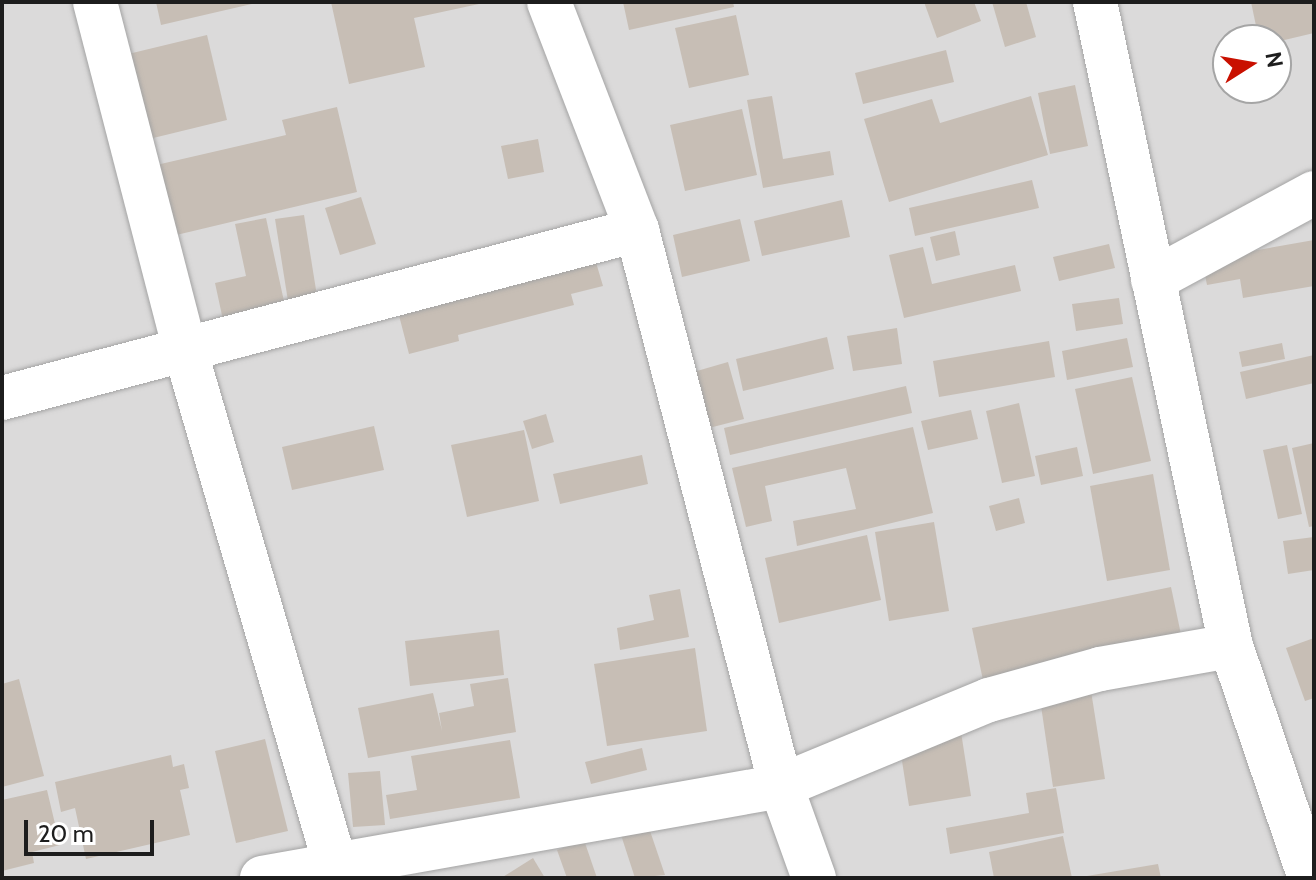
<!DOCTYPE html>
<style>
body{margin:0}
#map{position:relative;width:1316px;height:880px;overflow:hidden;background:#efebe2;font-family:Cabin,sans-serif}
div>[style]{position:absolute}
.residential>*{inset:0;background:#dbdada}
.building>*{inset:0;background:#c7beb5}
.roads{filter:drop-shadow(0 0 2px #a4a4a4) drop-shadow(0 0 2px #a4a4a4)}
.minor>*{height:44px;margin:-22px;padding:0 22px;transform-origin:22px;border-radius:22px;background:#fff}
span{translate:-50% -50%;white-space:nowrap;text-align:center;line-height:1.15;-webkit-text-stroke:8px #fff;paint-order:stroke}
.frame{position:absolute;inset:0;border:4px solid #1d1d1d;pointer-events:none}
.north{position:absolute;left:1212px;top:24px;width:80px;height:80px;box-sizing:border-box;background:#fff;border:2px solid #a5a5a5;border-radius:50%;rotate:79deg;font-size:22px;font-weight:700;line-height:32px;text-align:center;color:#1d1d1d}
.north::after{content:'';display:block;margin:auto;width:28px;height:36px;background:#c91000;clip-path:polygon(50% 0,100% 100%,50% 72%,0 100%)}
.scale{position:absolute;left:24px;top:820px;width:130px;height:36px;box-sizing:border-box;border:4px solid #1d1d1d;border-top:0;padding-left:10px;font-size:24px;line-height:28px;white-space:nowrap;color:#1d1d1d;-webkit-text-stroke:6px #fff;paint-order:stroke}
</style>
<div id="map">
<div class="residential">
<div style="clip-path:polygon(evenodd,2px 2px,1314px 2px,1314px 878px,2px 878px,2px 2px,1228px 40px,1276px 40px,1276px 88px,1228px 88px,1228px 40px)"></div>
</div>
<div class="building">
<div style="clip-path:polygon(156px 2px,256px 2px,256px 3px,161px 25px)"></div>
<div style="clip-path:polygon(331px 2px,478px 2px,479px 4px,414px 18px,425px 67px,349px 84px)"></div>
<div style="clip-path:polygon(623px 2px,733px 2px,734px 7px,629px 30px)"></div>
<div style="clip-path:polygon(924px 2px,974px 2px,981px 21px,937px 38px)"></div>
<div style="clip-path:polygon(992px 2px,1026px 2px,1036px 37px,1005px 47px)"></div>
<div style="clip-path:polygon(1251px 2px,1314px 2px,1314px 33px,1276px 42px,1259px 40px)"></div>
<div style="clip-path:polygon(736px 15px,749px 75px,689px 88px,675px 28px)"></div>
<div style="clip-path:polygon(207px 35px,227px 120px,145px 140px,124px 55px)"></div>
<div style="clip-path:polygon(946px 50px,954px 82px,863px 104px,855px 73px)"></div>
<div style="clip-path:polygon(1075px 85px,1088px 146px,1050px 154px,1038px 93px)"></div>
<div style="clip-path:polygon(772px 96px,783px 159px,830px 151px,834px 175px,763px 188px,747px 100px)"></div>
<div style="clip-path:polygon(1031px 96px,1048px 155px,889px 202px,864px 119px,932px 99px,940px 123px)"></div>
<div style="clip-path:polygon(337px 107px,357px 192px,168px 237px,152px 166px,286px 135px,282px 120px)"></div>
<div style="clip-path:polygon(742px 109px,757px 175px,685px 191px,670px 125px)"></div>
<div style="clip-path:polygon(538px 139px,544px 172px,508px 179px,501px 146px)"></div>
<div style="clip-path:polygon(1032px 180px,1039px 208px,915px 236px,909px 208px)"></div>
<div style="clip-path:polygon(361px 197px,376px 244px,340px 255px,325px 208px)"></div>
<div style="clip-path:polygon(842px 200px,850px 237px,762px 256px,754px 221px)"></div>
<div style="clip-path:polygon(304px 215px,317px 296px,288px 301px,275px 219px)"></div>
<div style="clip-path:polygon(266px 218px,285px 306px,223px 320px,215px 283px,246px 276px,235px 224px)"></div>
<div style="clip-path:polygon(740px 219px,750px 261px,682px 277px,673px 235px)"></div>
<div style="clip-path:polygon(955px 231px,960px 255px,936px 261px,930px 237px)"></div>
<div style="clip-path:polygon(1314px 240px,1314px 286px,1243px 298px,1240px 279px,1207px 285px,1202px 260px)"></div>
<div style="clip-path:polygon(1109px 244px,1115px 268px,1059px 281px,1053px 257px)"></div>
<div style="clip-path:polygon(923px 247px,932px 284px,1015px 265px,1021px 291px,904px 318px,889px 255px)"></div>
<div style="clip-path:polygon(592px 249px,603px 286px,571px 294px,574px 305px,458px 335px,459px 341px,409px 354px,395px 300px)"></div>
<div style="clip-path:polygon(1119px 298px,1123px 324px,1076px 331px,1072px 304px)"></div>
<div style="clip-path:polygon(897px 328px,902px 364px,853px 371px,847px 336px)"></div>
<div style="clip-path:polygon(827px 337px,834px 369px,743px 391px,736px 359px)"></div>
<div style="clip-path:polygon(1127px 338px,1133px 367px,1067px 380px,1062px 351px)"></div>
<div style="clip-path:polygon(1049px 341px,1055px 377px,939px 397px,933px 361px)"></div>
<div style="clip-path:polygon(1282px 343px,1285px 359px,1242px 367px,1239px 352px)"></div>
<div style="clip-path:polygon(1314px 355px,1314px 383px,1246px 399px,1240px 372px)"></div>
<div style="clip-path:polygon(728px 362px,744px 419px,705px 429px,690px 373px)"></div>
<div style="clip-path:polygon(1132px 377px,1151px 461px,1093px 474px,1075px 389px)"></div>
<div style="clip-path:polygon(906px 386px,912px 413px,730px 455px,724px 428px)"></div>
<div style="clip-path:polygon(1019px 403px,1035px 476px,1002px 483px,986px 411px)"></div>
<div style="clip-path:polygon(971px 410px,978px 439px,928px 450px,921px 421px)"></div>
<div style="clip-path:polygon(546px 414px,554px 442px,532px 449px,523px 421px)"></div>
<div style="clip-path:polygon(374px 426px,384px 470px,292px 490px,282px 447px)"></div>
<div style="clip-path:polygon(913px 427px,933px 513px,797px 546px,793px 521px,856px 509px,846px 468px,765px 486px,772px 521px,746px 527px,732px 468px)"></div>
<div style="clip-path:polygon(524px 430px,539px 501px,467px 517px,451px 445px)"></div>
<div style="clip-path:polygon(1314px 443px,1314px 526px,1309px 527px,1292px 448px)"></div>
<div style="clip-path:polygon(1287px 445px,1302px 514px,1278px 519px,1263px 450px)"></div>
<div style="clip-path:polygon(1077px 447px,1083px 476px,1041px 485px,1035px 456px)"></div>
<div style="clip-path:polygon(642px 455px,648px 484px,560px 504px,553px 474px)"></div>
<div style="clip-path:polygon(1153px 474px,1170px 570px,1107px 581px,1090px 486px)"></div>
<div style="clip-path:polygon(1019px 498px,1025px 523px,996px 531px,989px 506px)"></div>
<div style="clip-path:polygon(934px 522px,949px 611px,889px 621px,875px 532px)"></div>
<div style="clip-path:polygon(867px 535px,881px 600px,779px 623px,765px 558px)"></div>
<div style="clip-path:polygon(1314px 537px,1314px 570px,1288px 574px,1283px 541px)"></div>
<div style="clip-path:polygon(1171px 587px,1187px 663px,988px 704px,972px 628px)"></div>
<div style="clip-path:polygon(680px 589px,689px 637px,620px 650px,617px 628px,654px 620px,649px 595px)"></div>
<div style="clip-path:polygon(499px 630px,504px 675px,410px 686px,405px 641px)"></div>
<div style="clip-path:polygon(1314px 638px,1314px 698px,1305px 701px,1286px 648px)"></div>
<div style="clip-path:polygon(695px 648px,707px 731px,607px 746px,594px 664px)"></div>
<div style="clip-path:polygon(508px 678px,516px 732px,368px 758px,358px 708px,433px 693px,442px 731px,439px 713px,474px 706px,470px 684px)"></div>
<div style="clip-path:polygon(19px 679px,44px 776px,2px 787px,2px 684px)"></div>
<div style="clip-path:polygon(1091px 691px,1105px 779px,1053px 787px,1040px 699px)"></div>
<div style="clip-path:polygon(958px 713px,971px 796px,909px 806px,896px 722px)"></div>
<div style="clip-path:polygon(265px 739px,288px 831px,236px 843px,215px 751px)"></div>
<div style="clip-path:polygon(510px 740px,520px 798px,390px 819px,386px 795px,417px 790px,411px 756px)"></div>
<div style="clip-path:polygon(642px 748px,647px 770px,591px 784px,585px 762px)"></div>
<div style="clip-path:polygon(171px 755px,173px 767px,184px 764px,189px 788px,180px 790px,190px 835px,86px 859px,75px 808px,61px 812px,55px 782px)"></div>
<div style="clip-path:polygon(380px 771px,385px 825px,353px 827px,348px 773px)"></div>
<div style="clip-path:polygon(1056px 788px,1064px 833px,950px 854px,946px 828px,1029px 813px,1026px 793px)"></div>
<div style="clip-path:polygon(47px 790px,60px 845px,32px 852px,34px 863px,2px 871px,2px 800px)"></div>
<div style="clip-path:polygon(648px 825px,665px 875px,635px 878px,621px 835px)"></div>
<div style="clip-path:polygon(1063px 836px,1072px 878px,994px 878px,989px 852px)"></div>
<div style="clip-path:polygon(584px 840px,597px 878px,567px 878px,557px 850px)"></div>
<div style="clip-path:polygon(533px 858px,545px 878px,501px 878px)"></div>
<div style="clip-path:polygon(1158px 864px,1161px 878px,1087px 878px,1087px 876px)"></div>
</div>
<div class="roads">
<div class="minor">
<div style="left:95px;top:2px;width:363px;rotate:75.5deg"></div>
<div style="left:186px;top:353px;width:532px;rotate:73.74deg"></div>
<div style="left:549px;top:2px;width:244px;rotate:68.9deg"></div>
<div style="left:637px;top:230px;width:574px;rotate:75.48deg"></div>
<div style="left:781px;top:786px;width:98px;rotate:70.3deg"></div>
<div style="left:1095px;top:2px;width:658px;rotate:78.08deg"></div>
<div style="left:1231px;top:646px;width:245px;rotate:71.2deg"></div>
<div style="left:1153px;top:280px;width:183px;rotate:-28.4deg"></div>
<div style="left:2px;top:398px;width:657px;rotate:-14.82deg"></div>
<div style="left:262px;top:878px;width:527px;rotate:-10.05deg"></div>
<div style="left:781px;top:786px;width:225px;rotate:-22.5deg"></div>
<div style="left:989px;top:700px;width:115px;rotate:-15.6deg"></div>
<div style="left:1100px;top:669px;width:133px;rotate:-10deg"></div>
</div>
</div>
<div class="frame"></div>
<div class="north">N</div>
<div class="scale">20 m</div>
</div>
